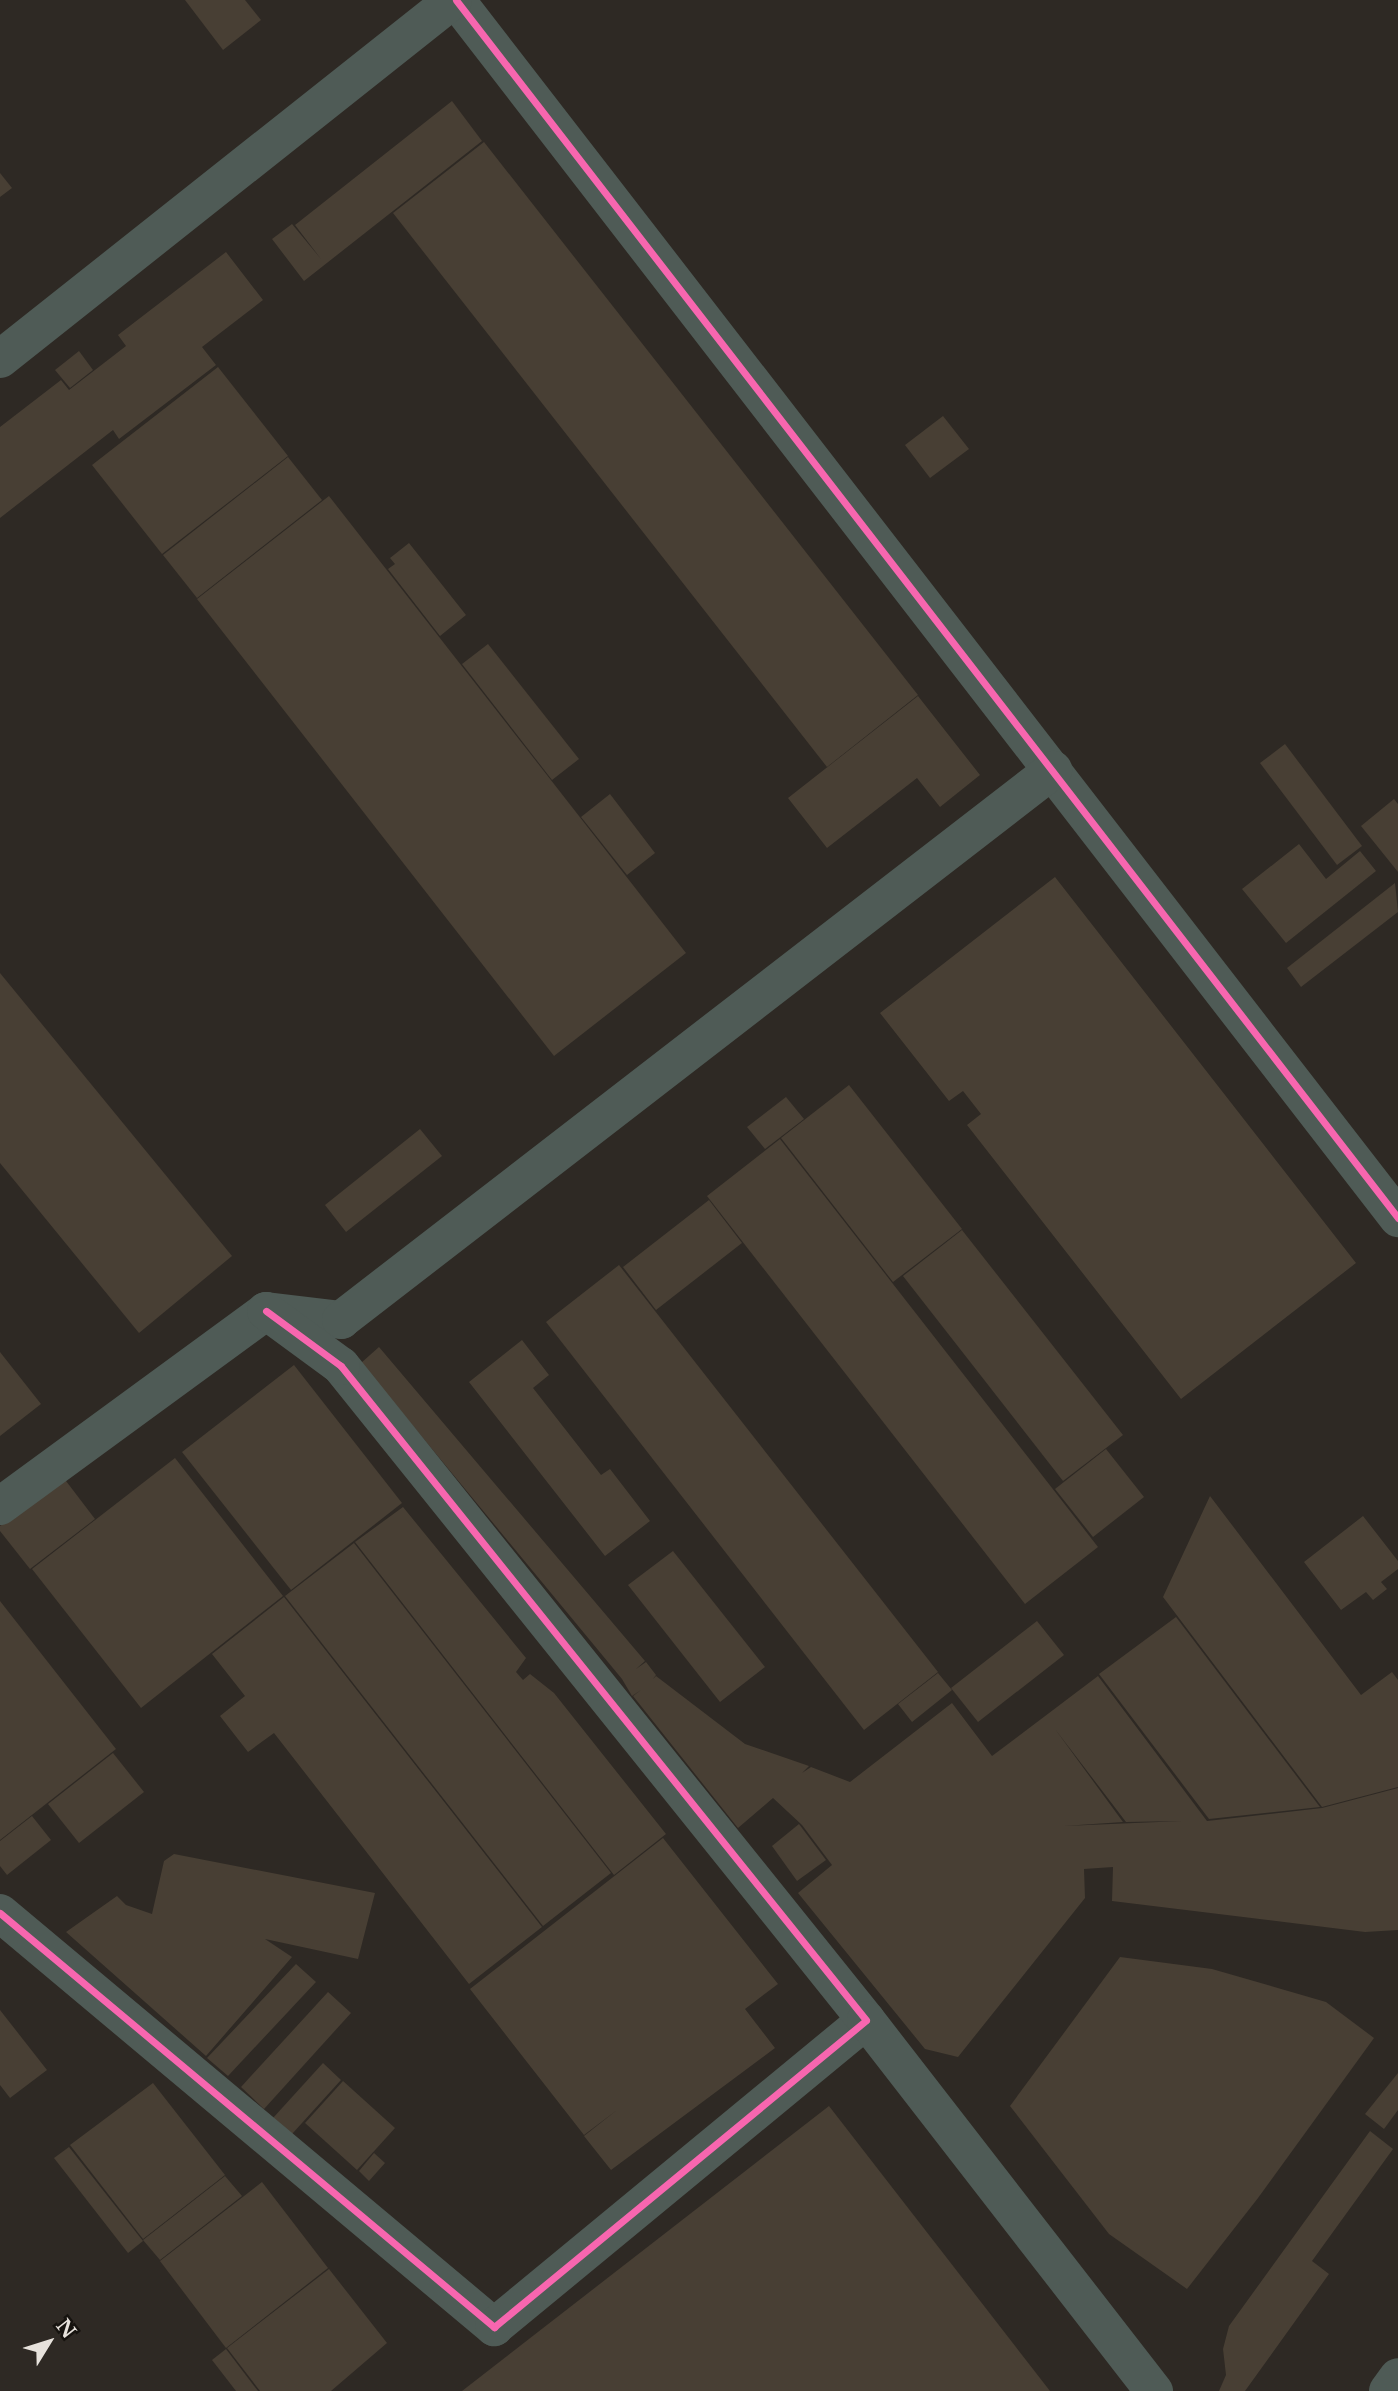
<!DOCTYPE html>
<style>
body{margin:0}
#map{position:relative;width:1398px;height:2391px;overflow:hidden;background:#2e2924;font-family:"Libre Baskerville",serif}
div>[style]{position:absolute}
.building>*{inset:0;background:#483f34}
.street>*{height:38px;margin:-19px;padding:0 19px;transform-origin:19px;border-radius:19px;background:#4f5b56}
.cycleway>*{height:7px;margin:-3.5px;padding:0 3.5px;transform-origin:3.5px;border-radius:3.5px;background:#f766af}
span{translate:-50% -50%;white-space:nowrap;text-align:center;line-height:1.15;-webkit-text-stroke:5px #16130f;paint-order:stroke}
.north{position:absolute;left:14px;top:2307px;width:70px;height:70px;-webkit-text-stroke:5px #16130f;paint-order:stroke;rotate:52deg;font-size:19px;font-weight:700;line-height:28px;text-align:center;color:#e7e2dc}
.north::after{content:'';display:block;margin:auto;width:24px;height:32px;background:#e7e2dc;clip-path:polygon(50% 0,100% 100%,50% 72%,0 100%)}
</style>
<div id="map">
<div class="building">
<div style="clip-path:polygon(185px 0,245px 0,261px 20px,223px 50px)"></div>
<div style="clip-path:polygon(452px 101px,482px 141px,304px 281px,272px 239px,292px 224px,321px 259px,295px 225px)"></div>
<div style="clip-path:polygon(484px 142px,918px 695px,827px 767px,393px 213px)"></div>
<div style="clip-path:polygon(0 173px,12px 188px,0 197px)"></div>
<div style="clip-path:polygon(226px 252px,263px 300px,202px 347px,216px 365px,119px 439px,113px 430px,0 518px,0 427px,61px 380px,69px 390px,126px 346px,118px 335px)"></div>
<div style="clip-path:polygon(79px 351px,93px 370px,70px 388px,55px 370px)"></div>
<div style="clip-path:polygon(218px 367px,288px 456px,162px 554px,92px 465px)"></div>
<div style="clip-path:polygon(943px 416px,969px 449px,930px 478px,905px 445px)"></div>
<div style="clip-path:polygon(288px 457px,322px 500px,197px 598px,163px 555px)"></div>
<div style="clip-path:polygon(329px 496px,686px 953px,554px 1056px,197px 599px)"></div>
<div style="clip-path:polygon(409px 543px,466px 615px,440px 636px,388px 569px,395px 564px,390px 558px)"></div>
<div style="clip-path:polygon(488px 644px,579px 759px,552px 780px,462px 664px)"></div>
<div style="clip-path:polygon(918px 696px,980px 775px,940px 807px,917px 778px,827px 848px,788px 798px)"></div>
<div style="clip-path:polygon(1285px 744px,1362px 846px,1337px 865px,1260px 763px)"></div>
<div style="clip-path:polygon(610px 794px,655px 853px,627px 875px,581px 817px)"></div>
<div style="clip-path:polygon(1394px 799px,1398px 804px,1398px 872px,1361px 826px)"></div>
<div style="clip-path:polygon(1299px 844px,1326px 879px,1360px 851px,1376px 871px,1286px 943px,1242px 889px)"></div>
<div style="clip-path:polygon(1055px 877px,1356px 1263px,1181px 1399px,967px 1125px,981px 1114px,963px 1091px,949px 1101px,880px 1013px)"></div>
<div style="clip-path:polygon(1395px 883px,1398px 912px,1301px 987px,1287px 968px)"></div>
<div style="clip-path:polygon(0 973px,232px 1256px,139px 1333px,0 1163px)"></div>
<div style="clip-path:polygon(849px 1085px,962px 1229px,893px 1282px,781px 1138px)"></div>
<div style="clip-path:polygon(786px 1097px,804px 1119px,765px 1149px,747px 1127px)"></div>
<div style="clip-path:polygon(420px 1129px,442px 1156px,346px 1232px,325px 1205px)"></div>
<div style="clip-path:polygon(780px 1139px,1098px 1547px,1025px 1604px,707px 1196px)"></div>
<div style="clip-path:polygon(709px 1200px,742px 1243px,656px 1310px,623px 1267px)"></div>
<div style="clip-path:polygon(962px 1230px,1123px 1435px,1063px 1481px,903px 1276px)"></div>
<div style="clip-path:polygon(619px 1265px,938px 1672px,864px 1730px,546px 1322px)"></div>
<div style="clip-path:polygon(522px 1340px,549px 1375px,533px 1388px,601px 1475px,610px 1469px,650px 1521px,605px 1556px,469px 1382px)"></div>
<div style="clip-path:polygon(evenodd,379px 1347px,645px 1661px,636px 1669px,646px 1662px,656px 1675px,653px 1679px,656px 1676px,745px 1744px,809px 1766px,802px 1773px,811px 1767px,850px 1782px,952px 1703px,992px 1756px,1098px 1676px,1207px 1821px,1322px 1808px,1398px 1788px,1398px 1930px,1365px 1932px,1112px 1901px,1113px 1867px,1084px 1869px,1085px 1898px,958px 2057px,925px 2049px,798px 1893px,832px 1865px,802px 1825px,773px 1798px,738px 1828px,633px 1696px,641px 1690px,632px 1696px,622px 1679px,361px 1363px,379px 1347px,1055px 1729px,1126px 1822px,1182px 1821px,1064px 1826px,1123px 1822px,1055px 1729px)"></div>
<div style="clip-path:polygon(0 1352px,41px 1404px,0 1436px)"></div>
<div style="clip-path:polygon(294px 1365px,402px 1503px,291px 1590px,182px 1452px)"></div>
<div style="clip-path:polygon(1106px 1449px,1144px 1497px,1093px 1537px,1055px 1489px)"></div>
<div style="clip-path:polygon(175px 1458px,283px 1596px,141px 1708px,32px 1569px)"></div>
<div style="clip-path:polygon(63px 1477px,95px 1519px,30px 1569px,0 1531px,0 1526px)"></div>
<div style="clip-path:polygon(1210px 1496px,1361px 1695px,1392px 1672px,1398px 1680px,1398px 1787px,1322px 1807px,1163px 1597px)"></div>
<div style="clip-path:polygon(403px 1507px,526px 1658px,516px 1672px,523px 1680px,530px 1674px,554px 1693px,666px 1834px,614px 1875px,355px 1542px)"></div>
<div style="clip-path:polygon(1363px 1516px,1398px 1561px,1398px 1569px,1381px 1582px,1387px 1589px,1373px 1600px,1366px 1592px,1341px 1610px,1304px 1562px)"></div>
<div style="clip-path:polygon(354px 1543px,611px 1873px,543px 1926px,285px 1596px)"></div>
<div style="clip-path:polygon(673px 1551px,765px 1667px,720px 1702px,628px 1585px)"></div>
<div style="clip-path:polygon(284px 1597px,542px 1927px,469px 1984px,274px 1733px,248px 1752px,220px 1716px,245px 1696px,212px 1654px)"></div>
<div style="clip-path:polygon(0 1601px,116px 1749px,0 1840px)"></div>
<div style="clip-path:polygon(1176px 1617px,1320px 1807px,1209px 1819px,1099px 1674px)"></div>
<div style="clip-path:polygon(1037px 1621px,1064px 1655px,978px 1722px,951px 1688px)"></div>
<div style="clip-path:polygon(938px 1673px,952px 1690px,912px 1722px,898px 1704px)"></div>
<div style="clip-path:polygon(113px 1753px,144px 1792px,79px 1843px,48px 1804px)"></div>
<div style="clip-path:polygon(32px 1816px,51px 1840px,7px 1875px,0 1866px,0 1841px)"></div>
<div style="clip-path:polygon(799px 1824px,826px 1860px,797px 1881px,772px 1846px)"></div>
<div style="clip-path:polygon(663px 1838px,778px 1984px,745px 2009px,775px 2048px,611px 2170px,584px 2136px,617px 2110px,584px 2135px,470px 1989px)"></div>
<div style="clip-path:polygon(174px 1854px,375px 1893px,358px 1959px,265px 1939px,292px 1957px,206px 2056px,66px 1932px,117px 1896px,126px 1905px,152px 1914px,164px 1861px)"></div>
<div style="clip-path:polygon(1120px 1957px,1212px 1969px,1326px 2002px,1374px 2038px,1258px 2198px,1187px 2289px,1109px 2234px,1010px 2106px)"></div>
<div style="clip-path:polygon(296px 1964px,316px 1982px,228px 2076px,207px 2058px)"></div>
<div style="clip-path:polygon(328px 1992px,351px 2013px,264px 2109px,241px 2087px)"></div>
<div style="clip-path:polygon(0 2010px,47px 2070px,10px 2098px,0 2085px)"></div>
<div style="clip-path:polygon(323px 2063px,341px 2080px,292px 2134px,273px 2118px)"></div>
<div style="clip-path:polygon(1398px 2073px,1398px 2110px,1384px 2129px,1365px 2114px)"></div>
<div style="clip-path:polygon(343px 2081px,395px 2128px,357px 2170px,305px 2123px)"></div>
<div style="clip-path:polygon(153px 2083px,225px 2175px,143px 2239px,70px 2145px)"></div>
<div style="clip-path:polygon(829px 2106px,1050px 2391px,462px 2391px)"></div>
<div style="clip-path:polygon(1370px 2131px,1393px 2149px,1312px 2261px,1329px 2274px,1245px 2391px,1219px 2391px,1226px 2375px,1223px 2349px,1229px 2326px)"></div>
<div style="clip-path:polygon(69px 2147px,143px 2241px,128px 2253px,54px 2158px)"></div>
<div style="clip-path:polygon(374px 2153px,385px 2163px,369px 2181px,359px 2171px)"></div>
<div style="clip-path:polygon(225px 2176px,242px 2196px,160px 2260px,143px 2240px)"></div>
<div style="clip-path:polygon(262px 2182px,328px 2268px,226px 2348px,160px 2261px)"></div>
<div style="clip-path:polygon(329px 2269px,387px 2343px,331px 2391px,260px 2391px,227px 2348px)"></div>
<div style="clip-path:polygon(226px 2349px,258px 2391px,236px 2391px,212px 2360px)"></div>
</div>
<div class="street">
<div style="left:456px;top:0;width:1540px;rotate:52.28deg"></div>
<div style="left:0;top:359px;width:578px;rotate:-38.4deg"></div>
<div style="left:0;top:1506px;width:330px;rotate:-36.2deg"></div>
<div style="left:266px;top:1311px;width:76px;rotate:6.8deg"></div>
<div style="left:341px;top:1320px;width:900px;rotate:-37.69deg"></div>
<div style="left:0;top:1913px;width:645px;rotate:39.96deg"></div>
<div style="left:494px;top:2327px;width:482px;rotate:-39.5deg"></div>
<div style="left:866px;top:2020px;width:839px;rotate:-128.76deg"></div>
<div style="left:341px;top:1366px;width:93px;rotate:-143.7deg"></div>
<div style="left:866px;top:2020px;width:470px;rotate:52.2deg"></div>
<div style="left:1388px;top:2391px;width:17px;rotate:-54deg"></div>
</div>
<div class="cycleway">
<div style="left:456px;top:0;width:1540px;rotate:52.28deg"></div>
<div style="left:0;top:1913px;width:645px;rotate:39.96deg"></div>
<div style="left:494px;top:2327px;width:482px;rotate:-39.5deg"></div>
<div style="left:866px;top:2020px;width:839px;rotate:-128.76deg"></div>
<div style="left:341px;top:1366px;width:93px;rotate:-143.7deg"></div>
</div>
<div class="north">N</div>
</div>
